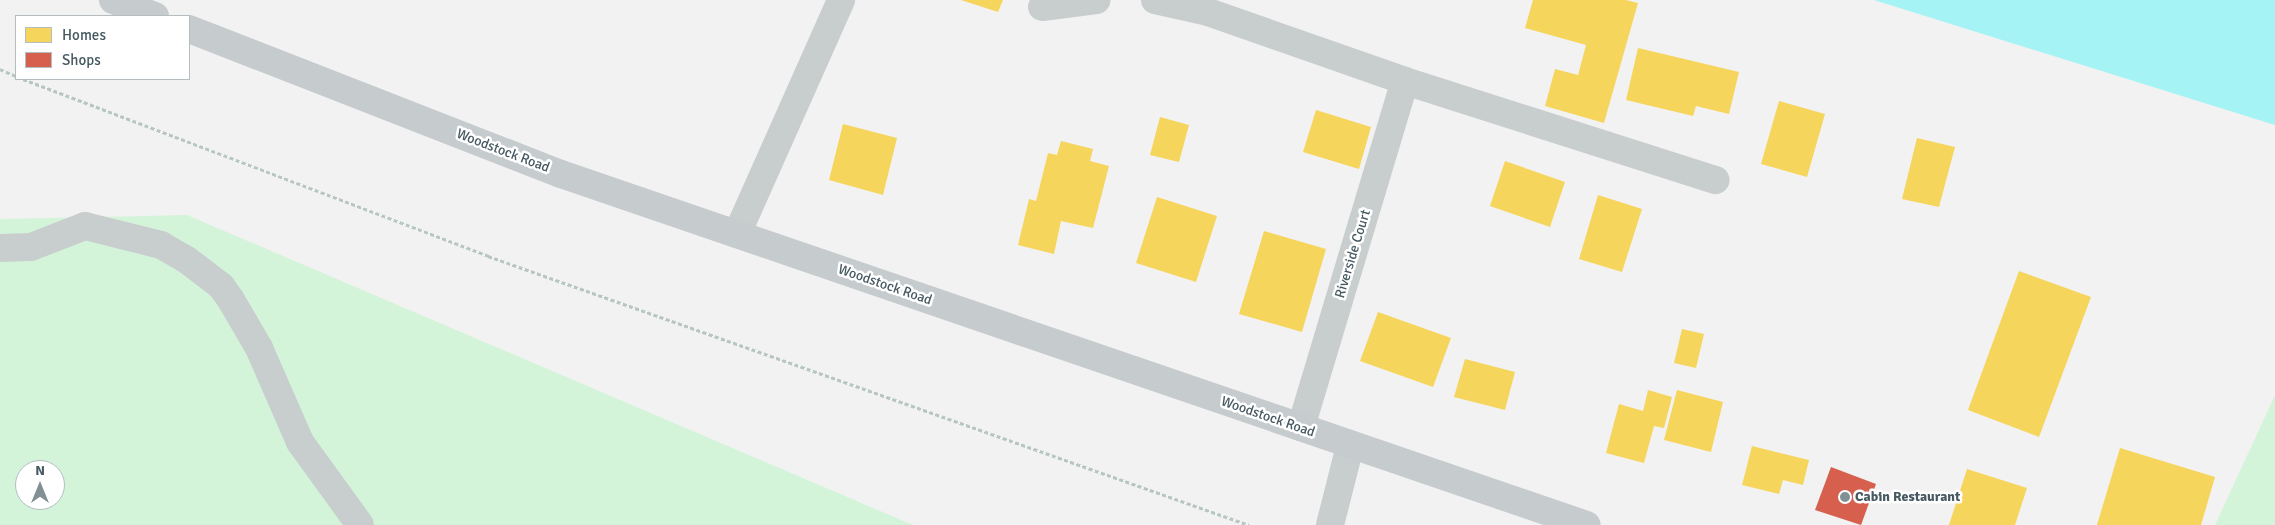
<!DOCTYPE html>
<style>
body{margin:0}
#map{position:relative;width:2275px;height:525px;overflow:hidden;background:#f2f2f2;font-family:Signika,sans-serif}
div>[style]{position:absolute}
.green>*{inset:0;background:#d4f4da}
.water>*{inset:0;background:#a5f3f5}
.homes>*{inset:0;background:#f6d55c}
.shops>*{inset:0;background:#d6604d}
.path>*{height:3px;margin-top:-1.5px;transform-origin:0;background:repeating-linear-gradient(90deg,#b7c6bf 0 4px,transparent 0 6.5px)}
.minor>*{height:28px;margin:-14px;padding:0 14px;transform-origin:14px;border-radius:14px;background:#c8cdce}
.major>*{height:28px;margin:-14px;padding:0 14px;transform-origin:14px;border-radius:14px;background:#c6cbcd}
.dots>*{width:14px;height:14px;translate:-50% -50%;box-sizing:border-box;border:2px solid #fff;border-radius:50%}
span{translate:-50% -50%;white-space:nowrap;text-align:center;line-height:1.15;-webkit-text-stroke:5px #fff;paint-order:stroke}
.street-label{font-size:14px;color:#465961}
.poi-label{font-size:14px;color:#465961;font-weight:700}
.left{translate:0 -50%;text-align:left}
.legend{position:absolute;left:15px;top:15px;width:175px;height:65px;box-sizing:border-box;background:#fff;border:1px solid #b5bdc0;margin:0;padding:6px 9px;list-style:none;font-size:15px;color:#465961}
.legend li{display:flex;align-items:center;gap:10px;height:25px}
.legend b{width:25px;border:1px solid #b5bdc0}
.north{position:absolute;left:15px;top:460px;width:50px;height:50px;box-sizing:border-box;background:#fff;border:1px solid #b5bdc0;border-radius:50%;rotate:0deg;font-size:14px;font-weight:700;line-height:20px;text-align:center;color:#465961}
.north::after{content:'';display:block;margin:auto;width:18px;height:22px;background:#828f94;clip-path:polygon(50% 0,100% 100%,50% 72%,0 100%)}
</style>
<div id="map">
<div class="green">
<div style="clip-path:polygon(evenodd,187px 215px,913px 525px,0 525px,0 219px,187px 215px,25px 470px,55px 470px,55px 500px,25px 500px,25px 470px)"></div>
<div style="clip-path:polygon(2275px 395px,2275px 525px,2215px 525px)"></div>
</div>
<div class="water">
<div style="clip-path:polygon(1874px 0,2275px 0,2275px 125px)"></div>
</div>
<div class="homes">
<div style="clip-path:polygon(961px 0,1003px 0,998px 12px)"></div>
<div style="clip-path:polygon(1533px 0,1626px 0,1638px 3px,1604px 123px,1545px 106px,1555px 69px,1578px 75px,1586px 45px,1525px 28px)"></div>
<div style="clip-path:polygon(1638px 48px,1739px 72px,1729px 114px,1696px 106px,1693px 116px,1626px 100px)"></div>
<div style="clip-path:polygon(1779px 101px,1825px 114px,1807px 177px,1761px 164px)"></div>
<div style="clip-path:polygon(1316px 110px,1371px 127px,1359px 169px,1303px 152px)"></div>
<div style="clip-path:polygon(1160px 117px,1189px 125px,1179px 162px,1150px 155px)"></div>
<div style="clip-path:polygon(843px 124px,897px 138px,883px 195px,829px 180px)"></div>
<div style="clip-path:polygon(1917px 138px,1955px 147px,1939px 207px,1902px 199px)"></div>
<div style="clip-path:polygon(1061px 141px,1093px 149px,1090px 161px,1109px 166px,1093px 228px,1061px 221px,1054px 254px,1018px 245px,1029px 199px,1036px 201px,1048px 153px,1057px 155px)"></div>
<div style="clip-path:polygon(1505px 161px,1565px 182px,1550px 227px,1490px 206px)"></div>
<div style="clip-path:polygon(1598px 195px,1642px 209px,1622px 272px,1579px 259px)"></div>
<div style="clip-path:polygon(1157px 197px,1217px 216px,1196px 282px,1136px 263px)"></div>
<div style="clip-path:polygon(1264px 231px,1326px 249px,1302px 332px,1239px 314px)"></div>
<div style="clip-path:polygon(2019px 271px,2091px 297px,2039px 437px,1968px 410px)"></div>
<div style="clip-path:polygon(1378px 312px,1451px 338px,1433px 387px,1360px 361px)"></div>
<div style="clip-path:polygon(1682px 329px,1704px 334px,1696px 368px,1674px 363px)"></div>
<div style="clip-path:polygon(1465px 359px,1515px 372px,1505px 410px,1454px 397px)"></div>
<div style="clip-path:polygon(1648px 390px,1672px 397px,1664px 428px,1654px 426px,1644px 463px,1606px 453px,1619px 404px,1643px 411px)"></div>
<div style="clip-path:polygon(1677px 390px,1723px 402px,1711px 452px,1664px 440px)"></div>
<div style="clip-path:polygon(1752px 446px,1809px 460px,1803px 485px,1783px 480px,1779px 494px,1742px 485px)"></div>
<div style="clip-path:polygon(2120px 448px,2215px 477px,2201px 525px,2097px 525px)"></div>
<div style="clip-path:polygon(1967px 469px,2027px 488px,2015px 525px,1949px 525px)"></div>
</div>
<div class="shops">
<div style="clip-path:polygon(1831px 467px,1876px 484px,1861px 525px,1815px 510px)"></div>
</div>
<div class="path">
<div style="left:0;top:69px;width:17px;rotate:24deg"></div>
<div style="left:23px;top:79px;width:498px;rotate:20.8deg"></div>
<div style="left:488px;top:256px;width:807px;rotate:19.47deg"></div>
</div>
<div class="minor">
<div style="left:1155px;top:0;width:54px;rotate:12.8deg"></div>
<div style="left:1208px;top:12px;width:209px;rotate:19.3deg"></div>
<div style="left:1405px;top:81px;width:326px;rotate:17.7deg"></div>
<div style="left:1042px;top:7px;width:55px;rotate:-7.3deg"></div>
<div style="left:737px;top:234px;width:256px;rotate:-66deg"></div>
<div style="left:0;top:248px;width:31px;rotate:-2deg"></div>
<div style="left:31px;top:247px;width:58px;rotate:-21.3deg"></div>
<div style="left:85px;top:226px;width:78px;rotate:14deg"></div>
<div style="left:161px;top:245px;width:30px;rotate:30deg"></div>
<div style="left:187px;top:260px;width:43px;rotate:37.4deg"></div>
<div style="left:221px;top:286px;width:17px;rotate:54deg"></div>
<div style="left:231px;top:300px;width:56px;rotate:59.7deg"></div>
<div style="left:259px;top:348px;width:103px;rotate:66.4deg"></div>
<div style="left:300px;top:442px;width:102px;rotate:54.1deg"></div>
<div style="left:1301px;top:427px;width:361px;rotate:-73.3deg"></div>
<div style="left:1330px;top:525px;width:81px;rotate:-75.8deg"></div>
</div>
<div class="major">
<div style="left:113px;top:0;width:45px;rotate:20.9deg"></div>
<div style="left:189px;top:29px;width:399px;rotate:21.3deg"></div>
<div style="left:561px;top:174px;width:1084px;rotate:18.89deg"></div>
</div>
<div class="dots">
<div style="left:1845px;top:497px;background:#828f94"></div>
</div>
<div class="street-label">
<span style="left:503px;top:151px;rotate:21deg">Woodstock Road</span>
<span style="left:1353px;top:254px;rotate:-73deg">Riverside Court</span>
<span style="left:885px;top:285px;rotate:19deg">Woodstock Road</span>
<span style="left:1268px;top:417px;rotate:19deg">Woodstock Road</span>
</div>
<div class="poi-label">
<span class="left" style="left:1855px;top:497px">Cabin Restaurant</span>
</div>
<ul class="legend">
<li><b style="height:14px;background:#f6d55c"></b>Homes</li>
<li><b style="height:14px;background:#d6604d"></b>Shops</li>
</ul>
<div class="north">N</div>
</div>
